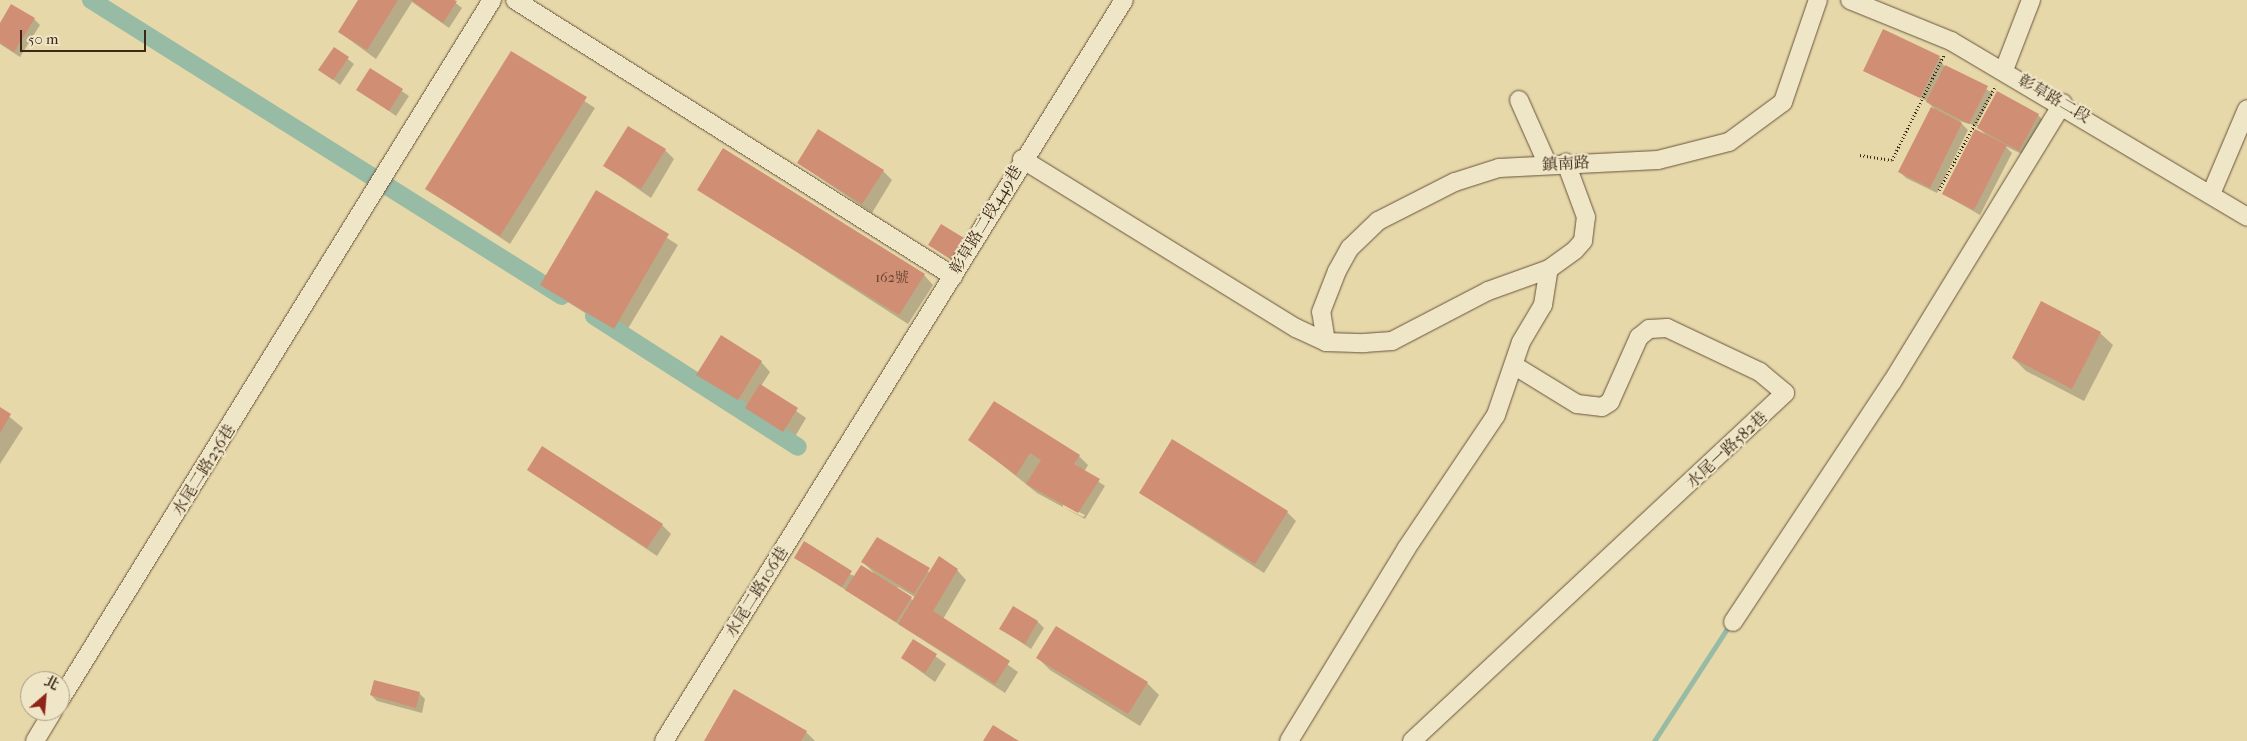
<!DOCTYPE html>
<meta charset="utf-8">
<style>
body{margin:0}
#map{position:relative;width:2247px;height:741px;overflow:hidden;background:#e7d8aa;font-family:"IM FELL French Canon","Noto Serif TC",serif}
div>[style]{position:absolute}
.shadow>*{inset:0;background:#0003}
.stream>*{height:5px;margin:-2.5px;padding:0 2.5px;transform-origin:2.5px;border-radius:2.5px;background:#97bba5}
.canal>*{height:18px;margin:-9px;padding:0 9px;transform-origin:9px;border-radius:9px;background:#97bba5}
.building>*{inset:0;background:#d08e74}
.path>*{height:3px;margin-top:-1.5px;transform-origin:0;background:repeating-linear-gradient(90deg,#3d2816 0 1px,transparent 0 3.5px)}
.roads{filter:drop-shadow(0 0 1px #68543b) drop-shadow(0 0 1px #68543b)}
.minor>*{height:18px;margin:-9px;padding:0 9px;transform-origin:9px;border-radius:9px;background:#efe6c8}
span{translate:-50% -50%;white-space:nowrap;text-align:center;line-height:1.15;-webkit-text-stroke:4px #efe6c8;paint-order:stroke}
.number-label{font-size:14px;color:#62422e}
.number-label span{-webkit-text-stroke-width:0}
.street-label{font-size:16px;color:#3d2816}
.north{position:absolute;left:20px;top:671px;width:50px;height:50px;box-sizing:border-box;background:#efe6c8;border:1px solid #a89a81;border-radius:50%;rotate:27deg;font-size:14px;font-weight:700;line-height:20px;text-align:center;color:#3d2816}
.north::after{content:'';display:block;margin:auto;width:18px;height:22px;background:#8f2418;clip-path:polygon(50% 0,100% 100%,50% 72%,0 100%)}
.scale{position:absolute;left:20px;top:30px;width:126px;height:22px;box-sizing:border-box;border:2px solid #3d2816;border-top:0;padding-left:6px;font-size:15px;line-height:18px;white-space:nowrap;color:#3d2816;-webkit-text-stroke:4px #efe6c8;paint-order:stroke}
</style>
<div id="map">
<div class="shadow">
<div style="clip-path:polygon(360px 0,452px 0,462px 8px,449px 28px,412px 2px,376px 59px,339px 32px)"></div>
<div style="clip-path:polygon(34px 19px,40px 25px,20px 57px,0 44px,0 25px)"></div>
<div style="clip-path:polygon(334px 48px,354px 64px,340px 85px,320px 69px)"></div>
<div style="clip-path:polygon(511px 53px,595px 108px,510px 244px,427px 189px)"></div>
<div style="clip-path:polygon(1939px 57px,1944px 66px,1993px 93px,1977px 125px,2038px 115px,2044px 121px,2026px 156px,2005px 146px,2012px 153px,1980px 215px,1943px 194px,1987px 136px,1977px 126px,1959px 121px,1968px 130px,1937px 193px,1906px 178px,1900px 172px,1936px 111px,1927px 101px,1865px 71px)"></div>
<div style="clip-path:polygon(370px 70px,409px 96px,396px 116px,358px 89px)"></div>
<div style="clip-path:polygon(665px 150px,674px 159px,651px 198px,605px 166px)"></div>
<div style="clip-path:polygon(798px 163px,883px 171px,892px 180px,872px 213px)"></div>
<div style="clip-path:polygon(699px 189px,924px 275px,933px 285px,908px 324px)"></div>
<div style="clip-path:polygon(596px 192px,678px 245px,623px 337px,541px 285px)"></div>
<div style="clip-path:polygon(963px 239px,969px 245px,957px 264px,929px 245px)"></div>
<div style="clip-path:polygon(2100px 333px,2113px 345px,2084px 401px,2026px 371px,2013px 358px)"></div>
<div style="clip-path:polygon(721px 337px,761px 362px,770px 372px,761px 386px,806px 418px,793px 440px,698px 374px)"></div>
<div style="clip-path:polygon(0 409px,23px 428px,0 464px)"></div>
<div style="clip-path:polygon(evenodd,970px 439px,1079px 456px,1088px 465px,1084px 472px,1105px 486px,1085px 519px,1037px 493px,970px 439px,1063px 504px,1085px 515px,1083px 517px,1063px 507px,1063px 504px)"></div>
<div style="clip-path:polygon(528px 470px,662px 525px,671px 534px,657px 556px)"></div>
<div style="clip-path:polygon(1140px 493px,1287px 512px,1296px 521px,1264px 573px)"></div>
<div style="clip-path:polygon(evenodd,796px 558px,855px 576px,874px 573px,863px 562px,931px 572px,957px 570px,966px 580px,943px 619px,1018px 672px,1005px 693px,796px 558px,898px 587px,915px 597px,914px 601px,897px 589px,898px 587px)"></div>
<div style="clip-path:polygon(1038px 622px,1044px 628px,1031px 649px,1001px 629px)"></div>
<div style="clip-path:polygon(913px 640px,946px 664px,935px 682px,902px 658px)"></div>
<div style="clip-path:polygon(1038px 658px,1147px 683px,1159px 695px,1140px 726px,1050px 670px)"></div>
<div style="clip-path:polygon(735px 691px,806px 732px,815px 741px,705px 741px)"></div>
<div style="clip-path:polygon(419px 693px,425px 699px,422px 713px,377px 701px,371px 695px)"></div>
</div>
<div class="stream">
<div style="left:1654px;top:741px;width:140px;rotate:-57deg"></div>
</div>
<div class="canal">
<div style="left:91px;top:0;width:556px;rotate:32.15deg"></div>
<div style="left:594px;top:316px;width:242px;rotate:32.7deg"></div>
</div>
<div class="building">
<div style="clip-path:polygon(358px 0,398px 0,367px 50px,338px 32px)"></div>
<div style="clip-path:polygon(411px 0,454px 0,457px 1px,443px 23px)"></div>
<div style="clip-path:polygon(11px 4px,35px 18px,14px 52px,0 43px,0 23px)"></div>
<div style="clip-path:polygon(1883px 29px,1940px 56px,1920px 98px,1863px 71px)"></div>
<div style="clip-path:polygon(334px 47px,349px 57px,333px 80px,318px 70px)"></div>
<div style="clip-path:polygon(511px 51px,587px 97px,500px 236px,425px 189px)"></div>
<div style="clip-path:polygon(1945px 65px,1988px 86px,1969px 124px,1926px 102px)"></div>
<div style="clip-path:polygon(370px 68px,403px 89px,389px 111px,356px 90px)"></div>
<div style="clip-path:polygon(1997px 91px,2039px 114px,2019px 151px,1977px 128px)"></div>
<div style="clip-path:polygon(1931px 107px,1962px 123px,1930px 188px,1898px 172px)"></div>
<div style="clip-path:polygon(628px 126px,666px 149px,641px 189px,603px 166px)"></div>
<div style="clip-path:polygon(818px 129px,884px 170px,862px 204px,797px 163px)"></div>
<div style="clip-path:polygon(1975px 129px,2007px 145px,1974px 210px,1942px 194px)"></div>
<div style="clip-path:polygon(723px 148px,925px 274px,899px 315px,697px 190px)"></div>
<div style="clip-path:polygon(596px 190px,669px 234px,614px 329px,540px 285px)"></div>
<div style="clip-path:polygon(941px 224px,964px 238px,951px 259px,928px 245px)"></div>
<div style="clip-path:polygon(2041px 301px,2101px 332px,2072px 389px,2012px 358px)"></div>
<div style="clip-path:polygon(721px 335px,762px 361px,738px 400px,696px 375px)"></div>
<div style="clip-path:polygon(760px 384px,798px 408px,783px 432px,745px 408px)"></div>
<div style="clip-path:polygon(994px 401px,1080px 455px,1074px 464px,1100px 479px,1078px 513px,1026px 484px,1041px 460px,1030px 453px,1016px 475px,968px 440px)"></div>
<div style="clip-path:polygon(0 407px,11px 414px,0 433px)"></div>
<div style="clip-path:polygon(1172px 439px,1288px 511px,1255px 564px,1139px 493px)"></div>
<div style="clip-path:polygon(542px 446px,663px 524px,647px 548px,527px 470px)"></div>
<div style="clip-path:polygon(877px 537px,930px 568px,914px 594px,861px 562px)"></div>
<div style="clip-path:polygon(804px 541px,852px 571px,842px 587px,794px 558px)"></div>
<div style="clip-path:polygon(939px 556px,958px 569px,933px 611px,1010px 661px,995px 684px,898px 624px)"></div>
<div style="clip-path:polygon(861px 565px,912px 597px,896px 622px,845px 590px)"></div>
<div style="clip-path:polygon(1013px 606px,1038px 621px,1025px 644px,999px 629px)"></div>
<div style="clip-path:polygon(1056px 626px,1148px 682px,1128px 714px,1036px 658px)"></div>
<div style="clip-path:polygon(913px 639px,937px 654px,925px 673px,901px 658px)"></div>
<div style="clip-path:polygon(374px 680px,420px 692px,416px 708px,370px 695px)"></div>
<div style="clip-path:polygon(734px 689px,807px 731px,801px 741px,704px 741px)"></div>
<div style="clip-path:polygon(993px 725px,1019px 741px,983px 741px)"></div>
</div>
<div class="path">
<div style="left:1860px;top:155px;width:32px;rotate:9deg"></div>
<div style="left:1892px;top:160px;width:117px;rotate:-63.7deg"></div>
<div style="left:1939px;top:190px;width:119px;rotate:-61.5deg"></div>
</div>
<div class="roads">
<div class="minor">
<div style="left:515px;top:0;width:518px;rotate:32.22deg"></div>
<div style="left:1850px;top:0;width:109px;rotate:22.1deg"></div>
<div style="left:1951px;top:41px;width:344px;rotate:30.7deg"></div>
<div style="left:2004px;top:70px;width:75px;rotate:-68.9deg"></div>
<div style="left:1519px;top:100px;width:71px;rotate:66deg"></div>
<div style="left:1022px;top:159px;width:322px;rotate:31.7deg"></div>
<div style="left:1296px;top:328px;width:33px;rotate:25deg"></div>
<div style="left:1326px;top:342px;width:38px;rotate:2deg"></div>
<div style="left:1364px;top:343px;width:28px;rotate:-4deg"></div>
<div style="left:1392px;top:341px;width:108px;rotate:-27.5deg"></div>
<div style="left:1488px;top:291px;width:65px;rotate:-19.8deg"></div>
<div style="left:1549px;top:269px;width:32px;rotate:-36deg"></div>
<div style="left:1575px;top:250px;width:12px;rotate:-48deg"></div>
<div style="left:1583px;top:241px;width:24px;rotate:-83deg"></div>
<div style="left:1586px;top:217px;width:58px;rotate:-110.3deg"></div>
<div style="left:2211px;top:194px;width:92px;rotate:-67deg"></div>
<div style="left:1326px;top:342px;width:30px;rotate:-99deg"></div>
<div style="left:1321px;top:312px;width:44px;rotate:-68.7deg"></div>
<div style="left:1337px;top:271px;width:26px;rotate:-61deg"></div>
<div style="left:1350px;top:248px;width:39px;rotate:-44deg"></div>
<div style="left:1378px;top:221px;width:86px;rotate:-26.9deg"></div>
<div style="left:1455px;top:182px;width:46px;rotate:-17.7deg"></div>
<div style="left:1499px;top:168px;width:159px;rotate:-2.9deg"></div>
<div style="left:1658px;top:160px;width:73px;rotate:-14.2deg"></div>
<div style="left:1729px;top:142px;width:67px;rotate:-36.5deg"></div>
<div style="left:1783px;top:102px;width:108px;rotate:-71.1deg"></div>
<div style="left:1733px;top:622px;width:288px;rotate:-56.5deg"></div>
<div style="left:1892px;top:382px;width:327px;rotate:-58.5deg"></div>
<div style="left:60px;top:700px;width:823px;rotate:-58.32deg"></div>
<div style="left:35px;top:741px;width:35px;rotate:-59deg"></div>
<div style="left:664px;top:741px;width:872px;rotate:-58.17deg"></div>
<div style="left:1289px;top:741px;width:225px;rotate:-58.6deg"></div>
<div style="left:1406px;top:549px;width:161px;rotate:-56.1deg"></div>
<div style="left:1496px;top:415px;width:77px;rotate:-71.1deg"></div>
<div style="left:1521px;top:342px;width:43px;rotate:-59.3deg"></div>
<div style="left:1543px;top:305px;width:36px;rotate:-81deg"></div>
<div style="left:1412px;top:741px;width:510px;rotate:-43.01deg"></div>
<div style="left:1785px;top:393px;width:33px;rotate:-140deg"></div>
<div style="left:1760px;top:372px;width:103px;rotate:-154.7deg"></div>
<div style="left:1667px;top:328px;width:18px;rotate:177deg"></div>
<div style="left:1649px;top:329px;width:13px;rotate:141deg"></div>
<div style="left:1639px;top:337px;width:71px;rotate:114deg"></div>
<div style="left:1610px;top:402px;width:9px;rotate:148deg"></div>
<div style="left:1602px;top:407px;width:25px;rotate:-173deg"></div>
<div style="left:1577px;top:404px;width:73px;rotate:-148.5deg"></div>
</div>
</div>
<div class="number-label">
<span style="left:892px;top:278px">162號</span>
</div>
<div class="street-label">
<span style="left:2054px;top:99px;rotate:30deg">彰草路二段</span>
<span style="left:1566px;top:164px;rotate:-3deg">鎮南路</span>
<span style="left:986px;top:220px;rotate:-59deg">彰草路二段449巷</span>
<span style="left:1727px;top:450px;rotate:-43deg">水尾一路582巷</span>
<span style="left:204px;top:470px;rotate:-58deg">水尾二路236巷</span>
<span style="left:757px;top:592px;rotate:-58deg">水尾二路106巷</span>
</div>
<div class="north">北</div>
<div class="scale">50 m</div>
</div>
